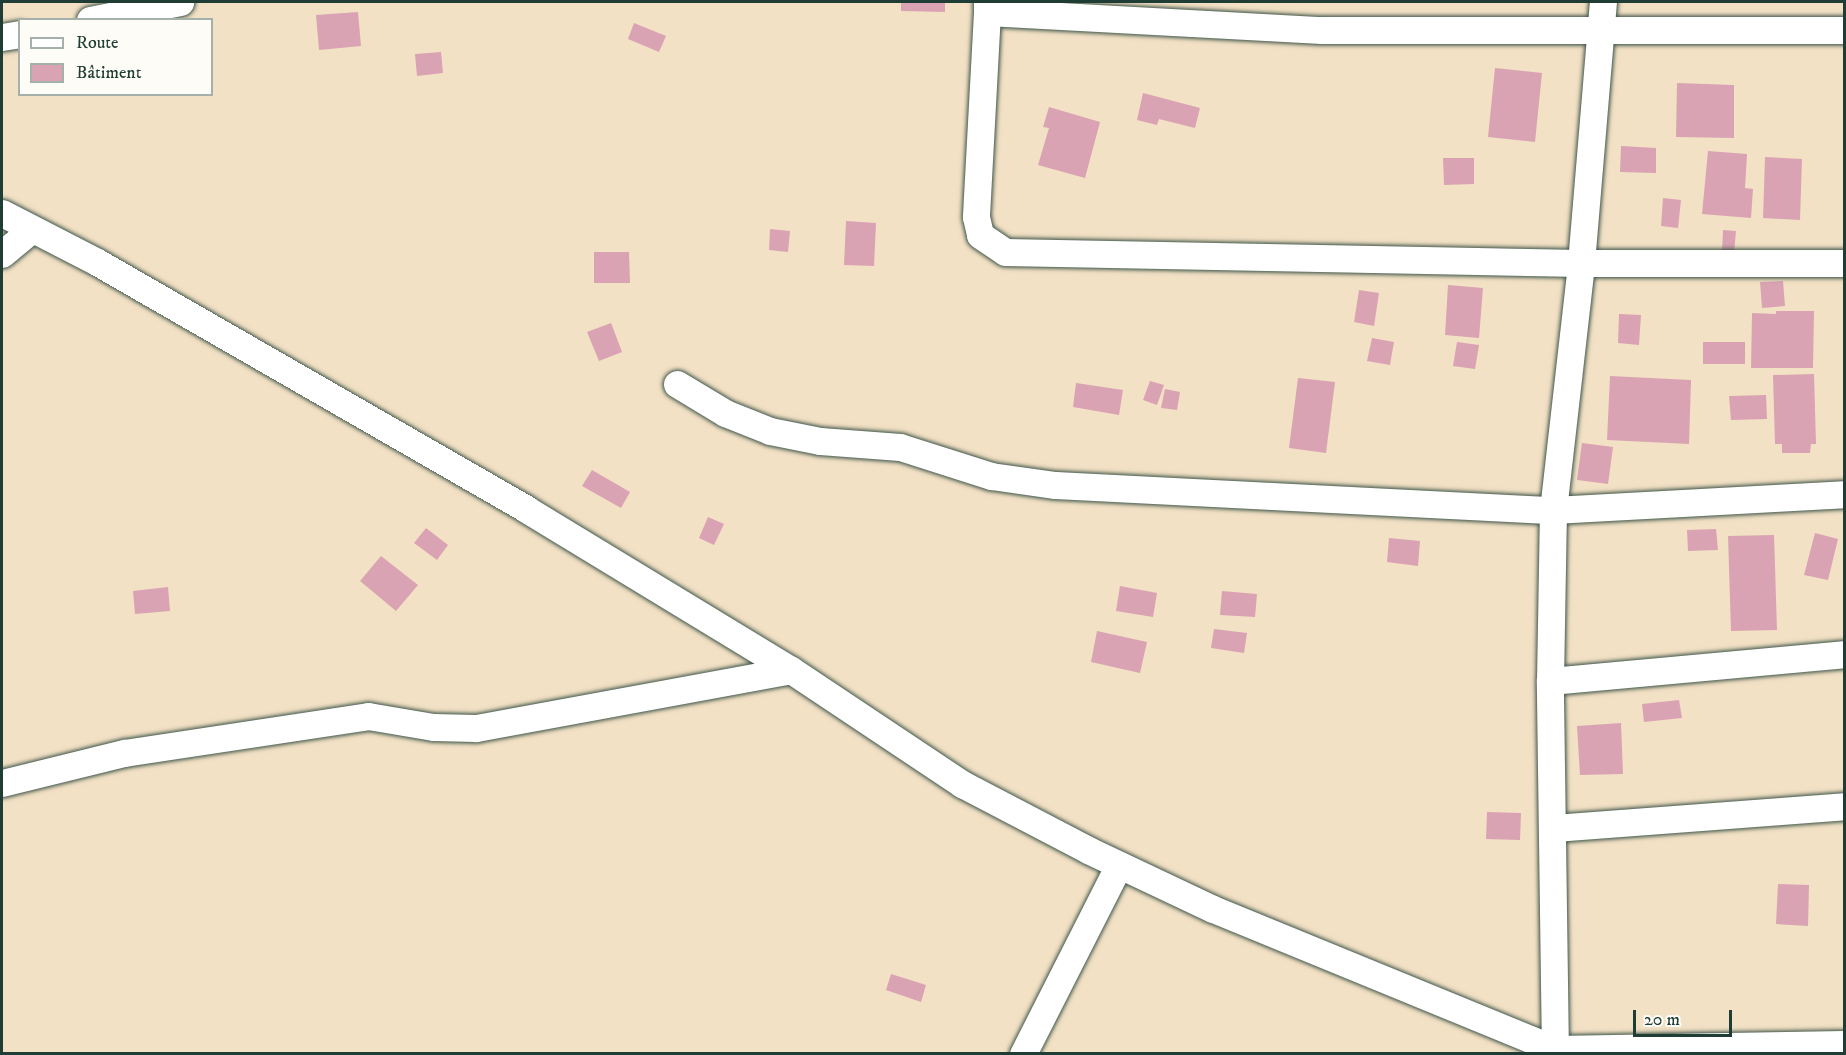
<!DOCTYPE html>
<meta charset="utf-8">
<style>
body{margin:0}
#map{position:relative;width:1846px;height:1055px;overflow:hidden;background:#f3e1c5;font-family:"IM FELL DW Pica",serif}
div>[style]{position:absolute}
.building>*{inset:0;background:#d9a3b3}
.roads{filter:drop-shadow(0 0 2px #3f564a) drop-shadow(0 0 2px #3f564a)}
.street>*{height:27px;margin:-13.5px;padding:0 13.5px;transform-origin:13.5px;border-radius:13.5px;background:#fff}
span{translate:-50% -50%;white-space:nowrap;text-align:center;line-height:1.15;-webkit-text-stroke:5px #fdfcf7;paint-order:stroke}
.frame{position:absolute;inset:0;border:3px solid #1f3d34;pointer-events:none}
.legend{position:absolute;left:18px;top:18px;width:195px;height:78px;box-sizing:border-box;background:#fdfcf7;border:2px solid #a4b0a9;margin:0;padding:8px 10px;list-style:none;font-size:18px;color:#1f3d34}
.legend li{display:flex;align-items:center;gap:12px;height:30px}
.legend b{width:30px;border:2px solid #a4b0a9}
.scale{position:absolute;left:1633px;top:1010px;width:99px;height:27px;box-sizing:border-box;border:3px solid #1f3d34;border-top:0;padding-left:8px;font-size:18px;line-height:21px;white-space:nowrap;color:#1f3d34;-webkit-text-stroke:4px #fdfcf7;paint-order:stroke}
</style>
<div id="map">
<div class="building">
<div style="clip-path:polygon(901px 2px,945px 2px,945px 12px,901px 11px)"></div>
<div style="clip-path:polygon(358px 12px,361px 46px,319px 50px,316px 15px)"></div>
<div style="clip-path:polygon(634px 23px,666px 36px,659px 52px,628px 39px)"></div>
<div style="clip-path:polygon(441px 52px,443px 73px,417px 76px,415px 54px)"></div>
<div style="clip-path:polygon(1495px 68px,1542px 73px,1535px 142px,1488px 137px)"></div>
<div style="clip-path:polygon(1677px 83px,1734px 85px,1734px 138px,1676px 137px)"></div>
<div style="clip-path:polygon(1143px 93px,1200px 108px,1195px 128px,1159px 119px,1157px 125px,1137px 120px)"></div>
<div style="clip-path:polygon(1049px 107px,1100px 122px,1085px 178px,1038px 165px,1049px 128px,1043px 127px)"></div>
<div style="clip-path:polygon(1621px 146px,1656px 148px,1656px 173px,1620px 172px)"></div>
<div style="clip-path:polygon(1708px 151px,1747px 154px,1745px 188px,1753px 189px,1751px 218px,1702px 214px)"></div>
<div style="clip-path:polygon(1765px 157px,1802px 159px,1800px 220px,1763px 218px)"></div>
<div style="clip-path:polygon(1443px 158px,1474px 158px,1474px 184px,1444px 185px)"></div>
<div style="clip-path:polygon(1663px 198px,1681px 200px,1678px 228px,1661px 226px)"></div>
<div style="clip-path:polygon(846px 221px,876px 223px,874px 266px,844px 265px)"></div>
<div style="clip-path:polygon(770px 229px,790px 231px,788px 252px,769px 250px)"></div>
<div style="clip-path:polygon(1723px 230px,1736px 231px,1734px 253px,1722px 252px)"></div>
<div style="clip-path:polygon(594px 252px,629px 252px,630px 283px,594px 283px)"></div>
<div style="clip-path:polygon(1783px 281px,1785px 306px,1762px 308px,1760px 282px)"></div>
<div style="clip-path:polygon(1448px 285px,1483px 288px,1479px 338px,1445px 335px)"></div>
<div style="clip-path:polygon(1359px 290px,1379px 293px,1374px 326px,1354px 322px)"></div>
<div style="clip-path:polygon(1776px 311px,1814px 311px,1813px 368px,1751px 368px,1752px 313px,1776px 314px)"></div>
<div style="clip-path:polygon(1619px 314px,1641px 315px,1639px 345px,1618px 343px)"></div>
<div style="clip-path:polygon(611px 323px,622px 352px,599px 361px,587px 332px)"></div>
<div style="clip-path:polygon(1372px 338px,1394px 342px,1390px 365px,1367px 361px)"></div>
<div style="clip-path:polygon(1457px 342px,1479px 345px,1475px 369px,1453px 366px)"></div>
<div style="clip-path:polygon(1703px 342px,1745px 342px,1745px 364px,1703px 364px)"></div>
<div style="clip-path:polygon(1814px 374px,1816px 444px,1811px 444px,1810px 453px,1782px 453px,1782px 444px,1775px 444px,1773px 375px)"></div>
<div style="clip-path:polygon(1610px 376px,1691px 380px,1689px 444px,1607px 440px)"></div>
<div style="clip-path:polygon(1298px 378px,1335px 382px,1326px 453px,1289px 448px)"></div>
<div style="clip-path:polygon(1150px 381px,1164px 385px,1157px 405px,1143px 400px)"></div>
<div style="clip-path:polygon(1076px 383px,1123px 390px,1119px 415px,1073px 407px)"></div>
<div style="clip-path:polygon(1165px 389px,1180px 392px,1177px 410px,1161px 408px)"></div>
<div style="clip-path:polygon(1766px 395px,1767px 419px,1731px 420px,1729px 396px)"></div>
<div style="clip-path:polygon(1582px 443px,1613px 447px,1608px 484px,1577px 480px)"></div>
<div style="clip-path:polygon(592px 470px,630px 492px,621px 508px,582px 486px)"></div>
<div style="clip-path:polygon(708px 517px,724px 524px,714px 545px,699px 538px)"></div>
<div style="clip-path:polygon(426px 528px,448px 545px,437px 560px,414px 543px)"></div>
<div style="clip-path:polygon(1716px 529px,1718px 550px,1688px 551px,1687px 530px)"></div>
<div style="clip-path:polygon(1815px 533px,1838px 539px,1828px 580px,1804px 575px)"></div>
<div style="clip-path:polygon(1774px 535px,1777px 630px,1731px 631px,1728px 536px)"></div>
<div style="clip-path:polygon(1389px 538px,1420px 541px,1418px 566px,1387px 562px)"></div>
<div style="clip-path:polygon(381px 556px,418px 585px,396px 611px,360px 581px)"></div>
<div style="clip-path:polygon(1120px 586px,1157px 593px,1153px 617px,1116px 611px)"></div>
<div style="clip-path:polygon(168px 587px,170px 611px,135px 614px,133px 591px)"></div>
<div style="clip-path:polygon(1222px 591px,1257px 594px,1255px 617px,1220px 615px)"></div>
<div style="clip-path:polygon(1214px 629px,1247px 633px,1244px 653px,1211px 648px)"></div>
<div style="clip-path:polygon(1097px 631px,1147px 642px,1140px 673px,1091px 662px)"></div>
<div style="clip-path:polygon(1679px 700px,1682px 718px,1644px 722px,1642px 704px)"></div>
<div style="clip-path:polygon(1621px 723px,1623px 774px,1580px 775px,1577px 726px)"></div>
<div style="clip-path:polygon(1487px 812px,1521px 813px,1520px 840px,1486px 839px)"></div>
<div style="clip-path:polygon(1778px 884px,1809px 885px,1808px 926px,1776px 924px)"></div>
<div style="clip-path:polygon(891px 974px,926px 985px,921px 1002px,886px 990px)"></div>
</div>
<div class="roads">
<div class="street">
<div style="left:987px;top:2px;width:10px;rotate:90deg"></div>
<div style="left:987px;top:12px;width:335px;rotate:3.1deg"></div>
<div style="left:1322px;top:30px;width:522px"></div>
<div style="left:987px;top:12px;width:205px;rotate:93.1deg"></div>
<div style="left:976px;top:217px;width:18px;rotate:77deg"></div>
<div style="left:980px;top:235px;width:30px;rotate:34deg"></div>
<div style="left:1005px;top:252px;width:576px;rotate:1.09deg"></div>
<div style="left:1581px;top:263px;width:263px"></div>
<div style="left:90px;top:20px;width:92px;rotate:-11.3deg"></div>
<div style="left:2px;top:37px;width:18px;rotate:-9deg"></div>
<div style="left:2px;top:213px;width:107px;rotate:27.3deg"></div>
<div style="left:97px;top:262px;width:495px;rotate:29.9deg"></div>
<div style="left:526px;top:509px;width:310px;rotate:31.3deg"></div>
<div style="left:791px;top:670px;width:206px;rotate:33.7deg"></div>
<div style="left:962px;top:784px;width:142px;rotate:27.6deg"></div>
<div style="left:1088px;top:850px;width:138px;rotate:25.3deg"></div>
<div style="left:1213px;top:909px;width:370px;rotate:22.3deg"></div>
<div style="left:1555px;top:1049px;width:289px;rotate:-1deg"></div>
<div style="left:2px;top:254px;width:38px;rotate:-40deg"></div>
<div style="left:677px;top:384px;width:56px;rotate:31.1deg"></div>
<div style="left:725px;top:413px;width:48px;rotate:21.8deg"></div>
<div style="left:770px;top:431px;width:51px;rotate:11.3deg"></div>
<div style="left:820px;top:441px;width:80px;rotate:4.3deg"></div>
<div style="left:900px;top:447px;width:96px;rotate:17.7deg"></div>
<div style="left:991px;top:476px;width:65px;rotate:8deg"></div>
<div style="left:1055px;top:485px;width:499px;rotate:2.9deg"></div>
<div style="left:1553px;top:510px;width:291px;rotate:-3.1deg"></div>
<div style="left:1550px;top:681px;width:295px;rotate:-5.2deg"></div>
<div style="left:2px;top:783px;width:126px;rotate:-13.8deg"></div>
<div style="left:124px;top:753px;width:247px;rotate:-8.6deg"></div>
<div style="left:368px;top:716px;width:66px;rotate:9.6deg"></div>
<div style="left:433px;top:727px;width:43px;rotate:1.3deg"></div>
<div style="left:476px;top:728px;width:320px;rotate:-10.4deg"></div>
<div style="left:1554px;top:828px;width:291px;rotate:-4.3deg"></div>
<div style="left:1023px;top:1054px;width:212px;rotate:-63.1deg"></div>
<div style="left:1555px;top:1054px;width:373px;rotate:-90.8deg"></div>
<div style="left:1550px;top:681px;width:171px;rotate:-89deg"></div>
<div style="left:1553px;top:510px;width:249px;rotate:-83.5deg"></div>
<div style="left:1581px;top:263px;width:262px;rotate:-85.2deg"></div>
</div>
</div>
<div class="frame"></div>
<ul class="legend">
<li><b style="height:8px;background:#fff"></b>Route</li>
<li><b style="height:16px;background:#d9a3b3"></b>Bâtiment</li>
</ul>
<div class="scale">20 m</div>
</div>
